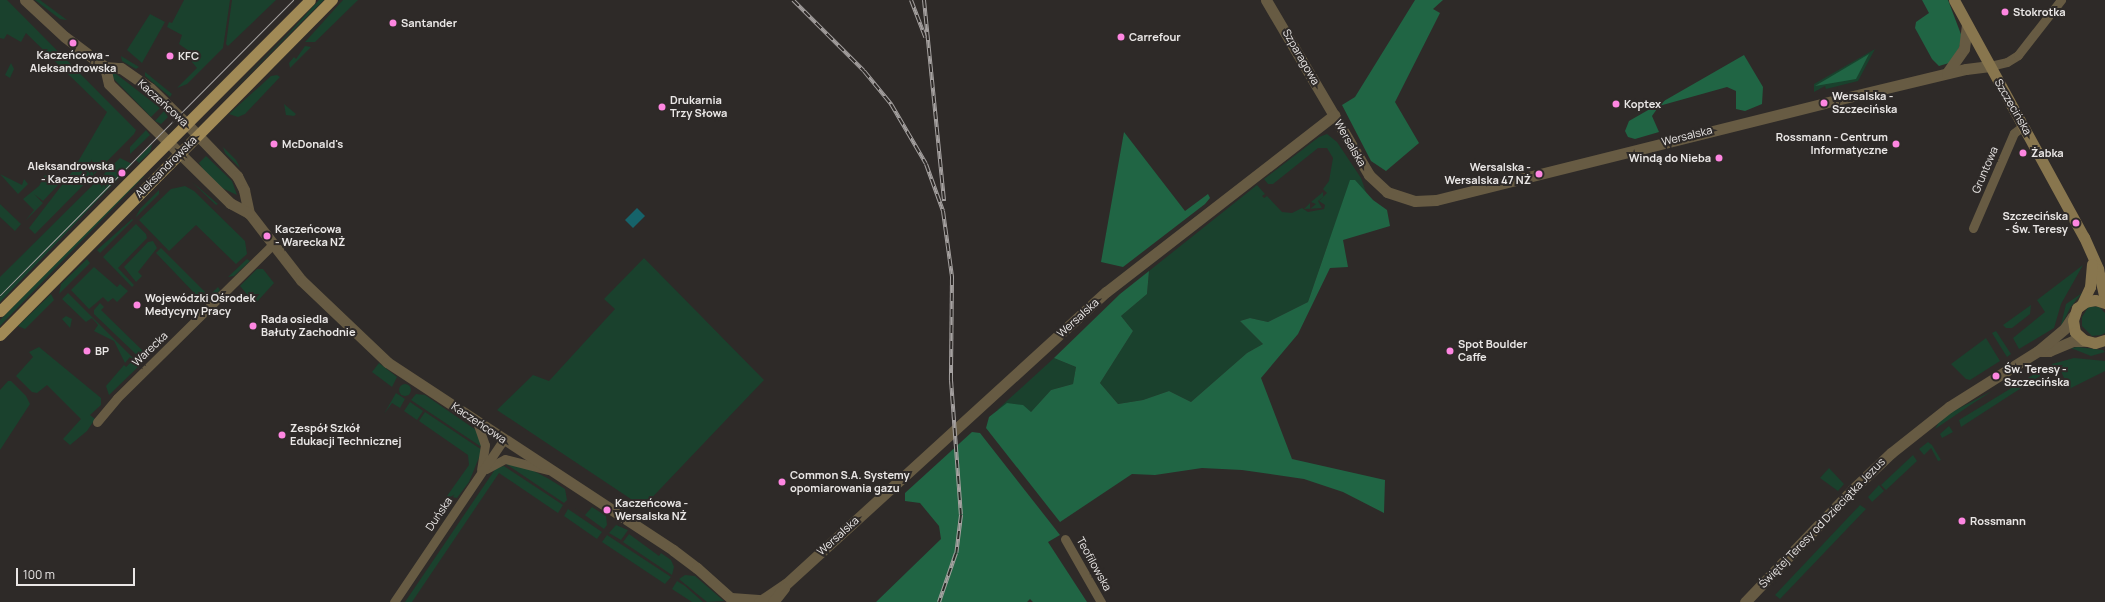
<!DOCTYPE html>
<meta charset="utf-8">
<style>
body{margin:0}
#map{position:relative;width:2105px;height:602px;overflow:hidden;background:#2e2a28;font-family:Manrope,sans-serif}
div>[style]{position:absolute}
.green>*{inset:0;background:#1a412d}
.round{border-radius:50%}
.forest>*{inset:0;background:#206544}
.water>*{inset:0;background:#16636a}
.minor>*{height:9px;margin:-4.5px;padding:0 4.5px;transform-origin:4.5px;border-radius:4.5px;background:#675b43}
.tertiary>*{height:11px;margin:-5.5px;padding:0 5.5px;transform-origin:5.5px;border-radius:5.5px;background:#675b43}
.secondary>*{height:11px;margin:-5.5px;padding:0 5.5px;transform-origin:5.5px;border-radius:5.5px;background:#88764e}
.primary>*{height:11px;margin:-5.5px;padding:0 5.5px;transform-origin:5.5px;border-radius:5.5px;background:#a18a56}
.tram>*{height:1px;margin:-0.5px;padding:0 0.5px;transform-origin:0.5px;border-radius:0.5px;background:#a5a1a0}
.rail>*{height:4px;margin-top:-2px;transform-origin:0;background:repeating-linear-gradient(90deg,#2e2a28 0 8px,#a5a1a0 0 16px);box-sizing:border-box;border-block:1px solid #a5a1a0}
.dots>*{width:11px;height:11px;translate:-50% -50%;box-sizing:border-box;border:2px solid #2e2a28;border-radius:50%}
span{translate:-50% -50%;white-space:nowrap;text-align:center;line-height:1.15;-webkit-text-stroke:4px #2e2a28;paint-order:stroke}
.poi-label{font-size:11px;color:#eae7e6;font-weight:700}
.left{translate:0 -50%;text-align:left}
.right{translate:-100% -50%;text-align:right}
.street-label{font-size:11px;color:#eae7e6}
.scale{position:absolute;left:16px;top:568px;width:119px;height:18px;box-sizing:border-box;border:2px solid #eae7e6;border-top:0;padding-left:5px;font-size:12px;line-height:14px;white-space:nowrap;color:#eae7e6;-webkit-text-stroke:3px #2e2a28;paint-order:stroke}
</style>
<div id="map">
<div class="green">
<div style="clip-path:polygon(0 0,7px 0,136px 130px,134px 134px,35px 234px,29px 228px,72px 172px,107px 112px,26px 33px,21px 42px,7px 34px,4px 39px,0 38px)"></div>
<div style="clip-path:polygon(35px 0,40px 0,67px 20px,60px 19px)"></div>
<div style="clip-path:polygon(184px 0,230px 0,223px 48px,187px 84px,177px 88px,197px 68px,192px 62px,189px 51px,179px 44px,182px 35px,167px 27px,169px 22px,172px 23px)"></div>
<div style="clip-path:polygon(232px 0,276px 0,228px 46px,226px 44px)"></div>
<div style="clip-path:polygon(319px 0,324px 0,219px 104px,289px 33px)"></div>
<div style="clip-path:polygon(343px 0,358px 0,315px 42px,305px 42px)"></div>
<div style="clip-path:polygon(150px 14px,165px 22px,142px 63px,127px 50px)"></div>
<div style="clip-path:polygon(305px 46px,311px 47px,290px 68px,289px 63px,294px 57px,296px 59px)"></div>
<div style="clip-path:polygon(1875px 49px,1858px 81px,1826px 89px,1825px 86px,1814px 92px,1814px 84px)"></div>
<div style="clip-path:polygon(121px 56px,139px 67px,136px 69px,122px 61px)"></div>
<div style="clip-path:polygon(11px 63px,14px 69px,10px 78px,5px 75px)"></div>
<div style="clip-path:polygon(145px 72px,172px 94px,170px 97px,145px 76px)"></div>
<div style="clip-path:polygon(115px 73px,160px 108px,151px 117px,112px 77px,112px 74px)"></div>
<div style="clip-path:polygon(277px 75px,280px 77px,245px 114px,238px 117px,229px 114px,271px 76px)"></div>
<div style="clip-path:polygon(284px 104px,296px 114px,294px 116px,286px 115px)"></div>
<div style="clip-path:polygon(164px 111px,168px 117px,161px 124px,155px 121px)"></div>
<div style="clip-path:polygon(146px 130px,150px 135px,130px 154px,130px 147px)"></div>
<div style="clip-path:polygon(1327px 134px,1337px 142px,1361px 178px,1367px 195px,1362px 189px,1328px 244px,1308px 302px,1268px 322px,1250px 318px,1240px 321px,1263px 344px,1247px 353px,1191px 402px,1169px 391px,1143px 400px,1118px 404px,1100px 383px,1133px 331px,1121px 316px,1147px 294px,1149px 271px,1257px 185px,1265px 194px,1262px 196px,1264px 198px,1267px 196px,1282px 212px,1292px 213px,1302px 208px,1308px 212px,1324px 209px,1325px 205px,1319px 201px,1327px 193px,1323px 189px,1329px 181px,1333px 158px,1327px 148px,1318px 148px,1273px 184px,1268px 184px,1264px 179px,1319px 137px)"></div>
<div style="clip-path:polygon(152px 144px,150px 152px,139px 163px,136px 160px)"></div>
<div style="clip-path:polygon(223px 147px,236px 160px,240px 168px,225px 153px)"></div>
<div style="clip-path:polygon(206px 156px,232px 181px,237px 195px,222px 188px,205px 172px,199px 163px)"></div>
<div style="clip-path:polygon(120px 158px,132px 164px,0 302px,0 277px)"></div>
<div style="clip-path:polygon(0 174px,22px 185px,24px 179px,28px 184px,18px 194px)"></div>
<div style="clip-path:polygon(45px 175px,59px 184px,43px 201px,34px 194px,43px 203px,25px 221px,34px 210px,23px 199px,39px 186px)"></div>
<div style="clip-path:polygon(143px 175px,144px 176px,0 326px,0 320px)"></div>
<div style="clip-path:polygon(192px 182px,218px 204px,216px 205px)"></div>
<div style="clip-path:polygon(185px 186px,194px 191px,245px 241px,247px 254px,236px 264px,196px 225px,169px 251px,139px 220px,171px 189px)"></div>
<div style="clip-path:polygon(159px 190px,159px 194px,135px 218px,140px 209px)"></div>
<div style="clip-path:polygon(1323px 192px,1323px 197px,1318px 201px,1322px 208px,1304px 209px,1310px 203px,1310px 209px,1316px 204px,1311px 202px)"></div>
<div style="clip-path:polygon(0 204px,21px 224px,15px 231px,0 217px)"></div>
<div style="clip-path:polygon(132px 219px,133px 220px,100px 253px,97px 250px)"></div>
<div style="clip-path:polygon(136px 224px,146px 234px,147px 238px,118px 268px,134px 285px,132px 287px,103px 257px)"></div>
<div style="clip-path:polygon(153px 241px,157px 248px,138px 272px,142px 276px,136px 282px,124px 267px,148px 242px)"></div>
<div style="clip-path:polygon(161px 248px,206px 293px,200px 299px,156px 253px)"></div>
<div style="clip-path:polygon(644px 258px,764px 380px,643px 507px,497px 410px,533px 375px,549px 381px,615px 309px,604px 299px)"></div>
<div style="clip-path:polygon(87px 259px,90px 263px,59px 294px,61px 284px)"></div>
<div style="clip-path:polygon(247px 259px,250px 261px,234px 276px,228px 277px)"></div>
<div style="clip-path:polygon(2083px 265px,2061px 304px,2054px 328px,2019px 349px,2013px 338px,2045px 312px,2037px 300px)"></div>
<div style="clip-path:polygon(94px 267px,117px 287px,120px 284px,128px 291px,117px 302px,113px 298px,108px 302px,103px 297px,89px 309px,71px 290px)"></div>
<div style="clip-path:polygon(257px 269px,263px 269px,274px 283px,255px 304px,240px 286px)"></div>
<div style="clip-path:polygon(218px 287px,220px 290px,209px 301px,204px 301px)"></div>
<div style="clip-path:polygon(68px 293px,138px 363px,138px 367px,109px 395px,106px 386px,124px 365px,126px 367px,133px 360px,130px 357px,125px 363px,114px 341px,94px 331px,98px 325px,92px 318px,86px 322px,62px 299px)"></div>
<div style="clip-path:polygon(2082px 293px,2070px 308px,2060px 329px,2066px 304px)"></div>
<div style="clip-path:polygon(51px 294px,54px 300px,25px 329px,18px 326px)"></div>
<div style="clip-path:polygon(100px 303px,104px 307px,101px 310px,144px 352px,148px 347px,152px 351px,143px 361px,94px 314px,94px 310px)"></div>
<div style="clip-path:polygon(2031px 305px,2030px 314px,2012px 328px,2006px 328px,2003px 325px)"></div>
<div style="clip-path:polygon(2089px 306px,2099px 307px,2105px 313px,2105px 333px,2101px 335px,2092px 336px,2082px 326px,2082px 317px)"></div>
<div style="clip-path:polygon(66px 316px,72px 319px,70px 328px,62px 319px)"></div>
<div style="clip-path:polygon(1996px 331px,2011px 354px,2007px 357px,1992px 333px)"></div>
<div style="clip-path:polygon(1986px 338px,2000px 361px,1970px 380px,1966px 379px,1951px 364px)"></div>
<div style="clip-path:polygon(39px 347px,101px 398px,101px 405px,90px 415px,95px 419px,87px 431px,70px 445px,63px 439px,81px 419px,47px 385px,37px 393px,32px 392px,16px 376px,33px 357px,29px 352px)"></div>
<div style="clip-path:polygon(2078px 347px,2103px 350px,2105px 352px,2091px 356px,2071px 348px)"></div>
<div style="clip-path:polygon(1054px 358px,1076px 367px,1073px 384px,1051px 390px,1031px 412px,997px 410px)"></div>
<div style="clip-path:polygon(2074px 358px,2105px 361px,2105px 371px,2069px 389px,2060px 369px,2053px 372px,2052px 364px)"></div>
<div style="clip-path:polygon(379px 363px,397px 377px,392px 387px,372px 372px)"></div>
<div style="clip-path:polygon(2041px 370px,2040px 376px,1961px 427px,1959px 420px)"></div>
<div style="clip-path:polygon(8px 381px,11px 381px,26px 396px,30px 404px,0 450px,0 390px)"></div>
<div class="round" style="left:399px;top:384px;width:12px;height:12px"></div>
<div style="clip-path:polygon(1992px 391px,1969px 406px,1935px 429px,1939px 422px,1950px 413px)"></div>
<div style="clip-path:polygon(396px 393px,405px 399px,400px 408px,392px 403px,384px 414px)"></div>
<div style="clip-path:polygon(416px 394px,425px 395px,476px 430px,483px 448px,411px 400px)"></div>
<div style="clip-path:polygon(410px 402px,423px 411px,417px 420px,404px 411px)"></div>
<div style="clip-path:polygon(425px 412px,482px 450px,469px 482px,457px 498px,447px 496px,469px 465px,468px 455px,419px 421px)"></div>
<div style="clip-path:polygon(1949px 426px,1953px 432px,1942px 438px,1940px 434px)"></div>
<div style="clip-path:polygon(1928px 442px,1932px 445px,1941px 460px,1938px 461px,1931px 448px,1924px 455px,1919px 449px)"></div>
<div style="clip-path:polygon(1913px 455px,1917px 461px,1886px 490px,1881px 485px)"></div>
<div style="clip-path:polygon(503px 462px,532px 470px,549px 479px,565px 489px,567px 500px,564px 503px)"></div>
<div style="clip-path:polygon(504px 466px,563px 505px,558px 513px,499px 473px,412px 602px,405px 602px,496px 468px)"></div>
<div style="clip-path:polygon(1829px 468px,1844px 484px,1838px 491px,1820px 478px)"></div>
<div style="clip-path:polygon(1879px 485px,1884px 491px,1872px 502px,1868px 497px)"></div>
<div style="clip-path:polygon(571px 505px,585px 515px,592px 507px,606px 516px,607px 525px,604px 529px)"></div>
<div style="clip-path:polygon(1860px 505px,1866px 509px,1780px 599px,1775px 595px)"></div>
<div style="clip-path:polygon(568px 509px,602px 532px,597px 539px,564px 516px)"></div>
<div style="clip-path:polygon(616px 525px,628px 530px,621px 540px,609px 533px)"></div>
<div style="clip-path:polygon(629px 534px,659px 556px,661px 553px,671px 560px,674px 567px,672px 575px,623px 542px)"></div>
<div style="clip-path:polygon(607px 535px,671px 577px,665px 584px,602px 542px)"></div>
<div style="clip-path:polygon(685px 575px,695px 576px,724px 601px,707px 602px,679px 579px)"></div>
<div style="clip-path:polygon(677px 581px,685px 586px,703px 602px,692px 602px,672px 589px)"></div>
</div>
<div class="forest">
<div style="clip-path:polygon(1415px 0,1443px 0,1433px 9px,1440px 13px,1395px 102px,1419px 143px,1386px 171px,1371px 161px,1342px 105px,1355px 97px)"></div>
<div style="clip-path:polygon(1922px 0,1948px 0,1962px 37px,1959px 48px,1949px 63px,1939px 66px,1932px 59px,1915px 28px,1916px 22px,1929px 13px)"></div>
<div style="clip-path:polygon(1869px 54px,1856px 79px,1815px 86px)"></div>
<div style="clip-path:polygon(1744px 55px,1763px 87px,1762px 104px,1745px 111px,1736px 109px,1736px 91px,1727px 87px,1659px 106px,1652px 116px,1659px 132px,1635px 139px,1628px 137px,1625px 131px,1629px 121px)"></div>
<div style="clip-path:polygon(1124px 132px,1185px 211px,1208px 194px,1210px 198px,1205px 204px,1123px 267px,1101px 262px)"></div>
<div style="clip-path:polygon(1350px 180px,1355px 180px,1373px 200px,1387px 210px,1390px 226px,1343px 240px,1348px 267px,1330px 268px,1298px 334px,1261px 378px,1292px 459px,1385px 480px,1384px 513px,1343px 492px,1304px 479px,1242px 470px,1202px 468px,1155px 475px,1132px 474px,1060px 522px,986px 428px,989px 417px,1007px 403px,1023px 405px,1031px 412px,1051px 390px,1073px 384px,1076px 367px,1054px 358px,1120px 294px,1149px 271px,1147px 294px,1121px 316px,1133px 331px,1100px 383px,1118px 404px,1143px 400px,1169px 391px,1191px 402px,1247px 353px,1263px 344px,1240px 321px,1250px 318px,1268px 322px,1308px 302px)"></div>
<div style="clip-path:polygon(972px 432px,980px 433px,1060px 535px,1048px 542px,1087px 602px,1033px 602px,1030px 599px,1027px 602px,876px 602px,941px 539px,939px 526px,920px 503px,905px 501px,905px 493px)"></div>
</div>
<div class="water">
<div style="clip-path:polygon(637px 208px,645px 216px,633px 228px,625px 220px)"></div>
</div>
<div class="minor">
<div style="left:1990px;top:66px;width:17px;rotate:-13deg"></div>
<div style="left:2007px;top:62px;width:13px;rotate:-32deg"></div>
<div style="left:2018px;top:55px;width:70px;rotate:-52deg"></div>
<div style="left:1973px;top:228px;width:103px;rotate:-66.7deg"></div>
<div style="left:2014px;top:133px;width:11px;rotate:-38deg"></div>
<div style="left:97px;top:422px;width:31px;rotate:-50deg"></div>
<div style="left:117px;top:398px;width:219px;rotate:-44.6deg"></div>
<div style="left:477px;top:422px;width:24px;rotate:71deg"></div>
<div style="left:485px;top:445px;width:25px;rotate:99deg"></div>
<div style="left:486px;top:469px;width:21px;rotate:-28deg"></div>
<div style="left:505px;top:459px;width:44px;rotate:14.3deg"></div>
<div style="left:1065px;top:539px;width:73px;rotate:60.3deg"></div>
<div style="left:394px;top:602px;width:197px;rotate:-56deg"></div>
</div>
<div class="tertiary">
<div style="left:25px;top:0;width:54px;rotate:42.8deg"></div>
<div style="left:65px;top:37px;width:50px;rotate:36.9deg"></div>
<div style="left:105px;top:67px;width:16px;rotate:4deg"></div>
<div style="left:121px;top:68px;width:35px;rotate:35deg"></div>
<div style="left:150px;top:88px;width:50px;rotate:44.2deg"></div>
<div style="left:186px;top:123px;width:74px;rotate:46.1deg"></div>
<div style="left:237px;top:176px;width:16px;rotate:63deg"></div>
<div style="left:244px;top:190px;width:24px;rotate:78deg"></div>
<div style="left:249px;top:213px;width:85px;rotate:52.2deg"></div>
<div style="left:301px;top:280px;width:119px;rotate:43.6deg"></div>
<div style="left:387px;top:362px;width:342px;rotate:33.3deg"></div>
<div style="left:673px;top:550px;width:30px;rotate:37deg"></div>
<div style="left:697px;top:568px;width:51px;rotate:41.8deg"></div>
<div style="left:1266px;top:0;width:203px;rotate:59.5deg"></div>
<div style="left:1369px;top:175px;width:25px;rotate:43deg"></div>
<div style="left:1387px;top:192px;width:29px;rotate:18deg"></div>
<div style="left:1415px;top:201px;width:21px;rotate:-3deg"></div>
<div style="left:1436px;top:200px;width:400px;rotate:-14deg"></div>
<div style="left:1824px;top:103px;width:146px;rotate:-13.5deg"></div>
<div style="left:1966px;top:69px;width:24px;rotate:-7deg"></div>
<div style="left:105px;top:67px;width:17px;rotate:77deg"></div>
<div style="left:109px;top:84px;width:170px;rotate:44.5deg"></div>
<div style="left:230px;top:203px;width:21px;rotate:28deg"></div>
<div style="left:1947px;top:73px;width:29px;rotate:-55deg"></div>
<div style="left:1964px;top:49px;width:24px;rotate:-83deg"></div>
<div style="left:2038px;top:351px;width:11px"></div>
<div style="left:2049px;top:351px;width:26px;rotate:-23deg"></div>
<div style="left:2073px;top:341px;width:13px"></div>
<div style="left:731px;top:598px;width:31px;rotate:4deg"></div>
<div style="left:759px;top:602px;width:32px;rotate:-34deg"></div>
<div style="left:786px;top:584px;width:433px;rotate:-42.4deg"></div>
<div style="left:1106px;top:292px;width:289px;rotate:-37.8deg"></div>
<div style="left:773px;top:602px;width:18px;rotate:-52deg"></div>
<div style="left:1745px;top:602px;width:155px;rotate:-46.3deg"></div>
<div style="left:1852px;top:490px;width:54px;rotate:-43.5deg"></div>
<div style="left:1891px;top:453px;width:74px;rotate:-38.4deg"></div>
<div style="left:1949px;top:407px;width:105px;rotate:-32.2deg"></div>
<div style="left:2038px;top:351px;width:35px;rotate:-40deg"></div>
<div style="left:2065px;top:328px;width:14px;rotate:-56deg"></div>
</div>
<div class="secondary">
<div style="left:1954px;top:0;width:270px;rotate:61.3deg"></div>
<div style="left:2084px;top:237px;width:35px;rotate:66deg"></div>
<div style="left:2098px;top:269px;width:31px;rotate:77deg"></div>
<div style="left:2105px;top:303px;width:10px;rotate:-163deg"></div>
<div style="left:2095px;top:300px;width:10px;rotate:169deg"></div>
<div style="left:2085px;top:302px;width:10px;rotate:143deg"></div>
<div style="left:2077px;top:308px;width:13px;rotate:108deg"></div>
<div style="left:2073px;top:320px;width:12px;rotate:81deg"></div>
<div style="left:2075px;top:332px;width:12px;rotate:42deg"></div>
<div style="left:2084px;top:340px;width:11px;rotate:15deg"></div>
<div style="left:2095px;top:343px;width:10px;rotate:-17deg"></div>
<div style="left:2082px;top:304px;width:19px;rotate:-65deg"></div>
<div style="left:2090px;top:287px;width:23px;rotate:-85deg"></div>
</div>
<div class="primary">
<div style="left:0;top:311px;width:439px;rotate:-45.1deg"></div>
<div style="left:0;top:335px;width:472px;rotate:-45.3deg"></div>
</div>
<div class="tram">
<div style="left:0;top:295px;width:416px;rotate:-45.2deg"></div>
</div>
<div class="rail">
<div style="left:793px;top:0;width:100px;rotate:45deg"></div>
<div style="left:864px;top:71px;width:43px;rotate:50.7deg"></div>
<div style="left:891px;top:104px;width:69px;rotate:59.7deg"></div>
<div style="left:926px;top:164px;width:50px;rotate:70.1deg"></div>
<div style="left:943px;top:211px;width:67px;rotate:82.2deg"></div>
<div style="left:952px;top:277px;width:103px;rotate:90.6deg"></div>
<div style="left:951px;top:380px;width:135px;rotate:85.8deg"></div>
<div style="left:961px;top:515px;width:38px;rotate:97deg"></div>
<div style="left:956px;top:553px;width:52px;rotate:109.1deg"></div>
<div style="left:911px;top:0;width:40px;rotate:69deg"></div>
<div style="left:924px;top:0;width:202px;rotate:84.3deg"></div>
</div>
<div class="dots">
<div style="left:2005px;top:12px;background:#fe86e1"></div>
<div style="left:393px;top:23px;background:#fe86e1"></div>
<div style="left:1121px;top:37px;background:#fe86e1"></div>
<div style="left:73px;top:43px;background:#fe86e1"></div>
<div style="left:170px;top:56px;background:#fe86e1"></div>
<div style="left:1824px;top:103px;background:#fe86e1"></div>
<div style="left:1616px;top:104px;background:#fe86e1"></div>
<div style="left:662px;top:107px;background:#fe86e1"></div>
<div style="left:274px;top:144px;background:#fe86e1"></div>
<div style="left:1896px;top:144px;background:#fe86e1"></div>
<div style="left:2023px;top:153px;background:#fe86e1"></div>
<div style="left:1719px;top:158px;background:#fe86e1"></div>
<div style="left:122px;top:173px;background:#fe86e1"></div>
<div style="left:1539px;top:174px;background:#fe86e1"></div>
<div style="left:2076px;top:223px;background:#fe86e1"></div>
<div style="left:267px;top:236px;background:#fe86e1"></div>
<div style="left:137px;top:305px;background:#fe86e1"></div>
<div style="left:253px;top:326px;background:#fe86e1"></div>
<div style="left:87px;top:351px;background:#fe86e1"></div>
<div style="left:1450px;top:351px;background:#fe86e1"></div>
<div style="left:1996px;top:376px;background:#fe86e1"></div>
<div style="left:282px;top:435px;background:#fe86e1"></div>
<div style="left:782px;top:482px;background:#fe86e1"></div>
<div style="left:607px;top:510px;background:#fe86e1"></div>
<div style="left:1962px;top:521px;background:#fe86e1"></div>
</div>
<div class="poi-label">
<span class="left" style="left:2013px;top:12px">Stokrotka</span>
<span class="left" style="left:401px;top:23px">Santander</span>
<span class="left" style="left:1129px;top:37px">Carrefour</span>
<span style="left:73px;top:62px">Kaczeńcowa -<br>Aleksandrowska</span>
<span class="left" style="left:178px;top:56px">KFC</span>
<span class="left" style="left:1832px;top:103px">Wersalska -<br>Szczecińska</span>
<span class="left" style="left:670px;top:107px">Drukarnia<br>Trzy Słowa</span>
<span class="left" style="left:1624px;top:104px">Koptex</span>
<span class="right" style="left:1888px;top:144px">Rossmann - Centrum<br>Informatyczne</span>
<span class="left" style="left:282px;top:144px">McDonald's</span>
<span class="left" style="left:2031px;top:153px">Żabka</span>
<span class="right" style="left:1711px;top:158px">Windą do Nieba</span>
<span class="right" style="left:114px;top:173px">Aleksandrowska<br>- Kaczeńcowa</span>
<span class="right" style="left:1531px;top:174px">Wersalska -<br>Wersalska 47 NŻ</span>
<span class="right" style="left:2068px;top:223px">Szczecińska<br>- Św. Teresy</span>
<span class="left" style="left:275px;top:236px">Kaczeńcowa<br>- Warecka NŻ</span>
<span class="left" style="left:145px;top:305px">Wojewódzki Ośrodek<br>Medycyny Pracy</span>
<span class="left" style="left:261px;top:326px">Rada osiedla<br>Bałuty Zachodnie</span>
<span class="left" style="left:1458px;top:351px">Spot Boulder<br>Caffe</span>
<span class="left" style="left:95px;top:351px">BP</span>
<span class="left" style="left:2004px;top:376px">Św. Teresy -<br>Szczecińska</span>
<span class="left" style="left:290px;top:435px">Zespół Szkół<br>Edukacji Technicznej</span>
<span class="left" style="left:790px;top:482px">Common S.A. Systemy<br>opomiarowania gazu</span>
<span class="left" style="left:615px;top:510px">Kaczeńcowa -<br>Wersalska NŻ</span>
<span class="left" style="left:1970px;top:521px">Rossmann</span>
</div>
<div class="street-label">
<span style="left:1301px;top:57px;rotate:60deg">Szparagowa</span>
<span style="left:163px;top:103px;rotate:42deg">Kaczeńcowa</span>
<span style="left:2013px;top:107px;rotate:60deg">Szczecińska</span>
<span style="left:1687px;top:136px;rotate:-14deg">Wersalska</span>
<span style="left:1350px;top:143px;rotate:60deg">Wersalska</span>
<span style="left:166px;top:167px;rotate:-45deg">Aleksandrowska</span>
<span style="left:1985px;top:170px;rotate:-67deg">Gruntowa</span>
<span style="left:1078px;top:318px;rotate:-42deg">Wersalska</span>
<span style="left:150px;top:349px;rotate:-44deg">Warecka</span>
<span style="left:479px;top:423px;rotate:34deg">Kaczeńcowa</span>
<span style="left:439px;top:514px;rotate:-56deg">Duńska</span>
<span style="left:1822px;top:523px;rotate:-46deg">Świętej Teresy od Dzieciątka Jezus</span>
<span style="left:838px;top:536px;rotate:-42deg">Wersalska</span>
<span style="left:1094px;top:564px;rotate:61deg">Teofilowska</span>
</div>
<div class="scale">100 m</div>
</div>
